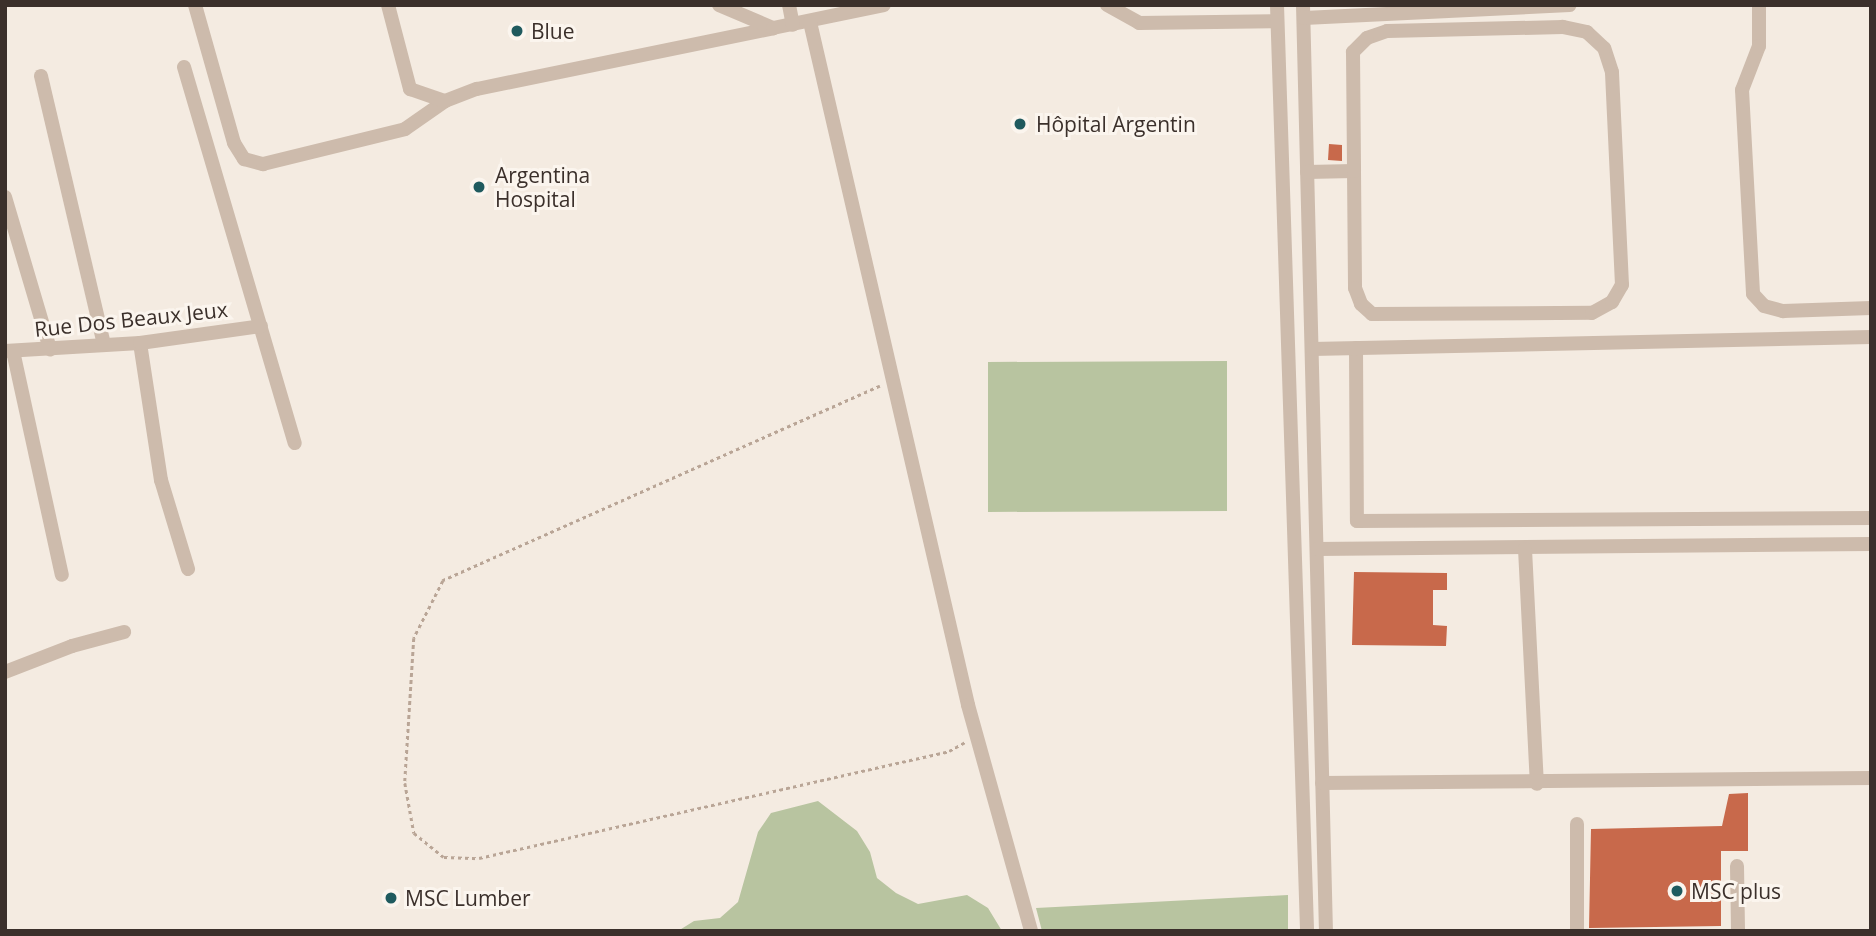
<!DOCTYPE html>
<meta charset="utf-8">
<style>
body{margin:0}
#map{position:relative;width:1876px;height:936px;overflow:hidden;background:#f4ebe1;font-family:"Open Sans",sans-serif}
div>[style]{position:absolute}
.green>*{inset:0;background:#b8c4a0}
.building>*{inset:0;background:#c8694b}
.path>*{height:2.5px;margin-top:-1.25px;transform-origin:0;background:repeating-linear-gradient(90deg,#b9a596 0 3.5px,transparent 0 7px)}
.minor>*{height:14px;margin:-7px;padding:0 7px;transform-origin:7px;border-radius:7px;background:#cdbbac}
.dots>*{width:19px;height:19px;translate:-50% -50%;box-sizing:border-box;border:4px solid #fbf5ee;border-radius:50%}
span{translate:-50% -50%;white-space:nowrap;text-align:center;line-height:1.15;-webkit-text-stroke:6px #fbf5ee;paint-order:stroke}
.poi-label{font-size:21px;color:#3b302b}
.left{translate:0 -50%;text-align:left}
.street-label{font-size:21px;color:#3b302b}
.frame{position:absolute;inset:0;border:7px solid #3b302b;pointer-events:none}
</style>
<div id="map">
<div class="green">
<div style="clip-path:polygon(1227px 361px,1227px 511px,988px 512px,988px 362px)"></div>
<div style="clip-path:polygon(818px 801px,857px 831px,870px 852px,877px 878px,896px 893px,918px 904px,967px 895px,988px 908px,1002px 931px,678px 931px,694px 921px,720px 918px,738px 902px,758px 832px,771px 813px)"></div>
<div style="clip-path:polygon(1288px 895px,1288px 931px,1042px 931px,1036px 908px)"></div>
</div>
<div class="building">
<div style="clip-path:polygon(1329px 144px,1342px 145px,1342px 161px,1328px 160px)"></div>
<div style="clip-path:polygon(1354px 572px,1447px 573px,1447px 590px,1433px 590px,1433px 625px,1447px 626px,1446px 646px,1352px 645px)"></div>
<div style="clip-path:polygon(1748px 793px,1748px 851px,1721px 851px,1721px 926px,1589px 928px,1591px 829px,1722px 826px,1729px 794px)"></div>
</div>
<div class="path">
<div style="left:880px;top:386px;width:479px;rotate:156deg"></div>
<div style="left:443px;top:581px;width:64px;rotate:117deg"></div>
<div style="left:414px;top:638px;width:145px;rotate:93.6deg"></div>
<div style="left:405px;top:783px;width:51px;rotate:79.8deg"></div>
<div style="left:414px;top:833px;width:38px;rotate:39deg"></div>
<div style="left:444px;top:857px;width:35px;rotate:2deg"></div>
<div style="left:479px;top:858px;width:482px;rotate:-12.8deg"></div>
<div style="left:949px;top:751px;width:18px;rotate:-29deg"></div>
</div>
<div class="minor">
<div style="left:195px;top:5px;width:143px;rotate:74.2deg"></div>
<div style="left:234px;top:143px;width:19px;rotate:58deg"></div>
<div style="left:244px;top:159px;width:20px;rotate:15deg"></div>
<div style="left:263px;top:164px;width:146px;rotate:-13.8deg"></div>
<div style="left:405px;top:129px;width:49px;rotate:-35deg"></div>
<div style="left:445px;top:101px;width:34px;rotate:-21deg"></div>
<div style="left:477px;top:89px;width:302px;rotate:-11.6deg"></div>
<div style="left:388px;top:5px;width:87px;rotate:75.3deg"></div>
<div style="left:410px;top:89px;width:37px;rotate:19deg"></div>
<div style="left:719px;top:5px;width:59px;rotate:23.1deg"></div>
<div style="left:773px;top:28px;width:113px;rotate:-11.7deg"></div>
<div style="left:789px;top:5px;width:20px;rotate:79deg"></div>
<div style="left:1107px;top:5px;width:37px;rotate:29deg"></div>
<div style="left:1139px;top:23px;width:138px;rotate:-0.8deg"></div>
<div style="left:1277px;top:5px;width:926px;rotate:88.14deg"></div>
<div style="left:1303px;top:5px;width:926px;rotate:88.58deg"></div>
<div style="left:1759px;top:5px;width:41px;rotate:90deg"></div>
<div style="left:1759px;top:46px;width:47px;rotate:111.1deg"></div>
<div style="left:1742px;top:90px;width:204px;rotate:86.9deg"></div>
<div style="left:1753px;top:294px;width:16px;rotate:47deg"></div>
<div style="left:1764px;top:306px;width:20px;rotate:15deg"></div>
<div style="left:1783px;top:311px;width:88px;rotate:-2deg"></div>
<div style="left:1304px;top:18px;width:266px;rotate:-2.8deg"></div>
<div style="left:810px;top:22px;width:701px;rotate:76.97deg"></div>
<div style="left:968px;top:705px;width:235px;rotate:74.4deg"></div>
<div style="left:184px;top:67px;width:392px;rotate:73.6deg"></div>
<div style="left:41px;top:76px;width:276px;rotate:76.8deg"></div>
<div style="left:1307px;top:172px;width:47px;rotate:-1.2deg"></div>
<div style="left:1354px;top:171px;width:117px;rotate:89.5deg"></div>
<div style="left:1355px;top:288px;width:17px;rotate:69deg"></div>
<div style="left:1361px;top:304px;width:15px;rotate:42deg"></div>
<div style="left:1372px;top:314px;width:220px;rotate:-0.3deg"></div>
<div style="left:1592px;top:313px;width:23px;rotate:-29deg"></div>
<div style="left:1612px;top:302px;width:20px;rotate:-60deg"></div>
<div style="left:1622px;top:285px;width:213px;rotate:-92.7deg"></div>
<div style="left:1612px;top:72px;width:25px;rotate:-108deg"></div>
<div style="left:1604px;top:48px;width:23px;rotate:-137deg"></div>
<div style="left:1587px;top:32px;width:25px;rotate:-168deg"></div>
<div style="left:1563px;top:27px;width:176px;rotate:178.7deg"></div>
<div style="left:1387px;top:31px;width:21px;rotate:161deg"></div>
<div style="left:1367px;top:38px;width:20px;rotate:135deg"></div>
<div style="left:1353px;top:52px;width:119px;rotate:89.5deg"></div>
<div style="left:5px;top:197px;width:159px;rotate:73.5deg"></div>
<div style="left:140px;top:343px;width:139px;rotate:81.3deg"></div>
<div style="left:161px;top:480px;width:93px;rotate:73.1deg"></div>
<div style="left:1356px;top:348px;width:173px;rotate:89.7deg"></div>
<div style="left:1357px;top:521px;width:514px;rotate:-0.33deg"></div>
<div style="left:1312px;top:349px;width:559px;rotate:-1.23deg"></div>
<div style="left:5px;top:351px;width:135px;rotate:-3.4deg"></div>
<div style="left:140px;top:343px;width:122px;rotate:-8deg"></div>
<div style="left:13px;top:351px;width:229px;rotate:77.7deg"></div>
<div style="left:1317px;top:549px;width:554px;rotate:-0.52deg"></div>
<div style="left:1525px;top:549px;width:235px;rotate:87.1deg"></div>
<div style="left:5px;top:672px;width:72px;rotate:-21.2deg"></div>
<div style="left:72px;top:646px;width:54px;rotate:-15.1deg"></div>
<div style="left:1322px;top:783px;width:549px;rotate:-0.52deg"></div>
<div style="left:1577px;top:824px;width:107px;rotate:90deg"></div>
<div style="left:1737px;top:866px;width:65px;rotate:89.1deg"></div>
</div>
<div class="dots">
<div style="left:517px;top:31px;background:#1f5a5e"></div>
<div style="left:1020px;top:124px;background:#1f5a5e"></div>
<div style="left:479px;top:187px;background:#1f5a5e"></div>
<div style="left:1677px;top:891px;background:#1f5a5e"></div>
<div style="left:391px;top:898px;background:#1f5a5e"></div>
</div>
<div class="poi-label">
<span class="left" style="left:531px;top:31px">Blue</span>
<span class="left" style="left:1036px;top:124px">Hôpital Argentin</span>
<span class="left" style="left:495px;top:187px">Argentina<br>Hospital</span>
<span class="left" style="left:1691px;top:891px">MSC plus</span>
<span class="left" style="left:405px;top:898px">MSC Lumber</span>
</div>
<div class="street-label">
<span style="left:131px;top:319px;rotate:-6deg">Rue Dos Beaux Jeux</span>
</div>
<div class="frame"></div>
</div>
